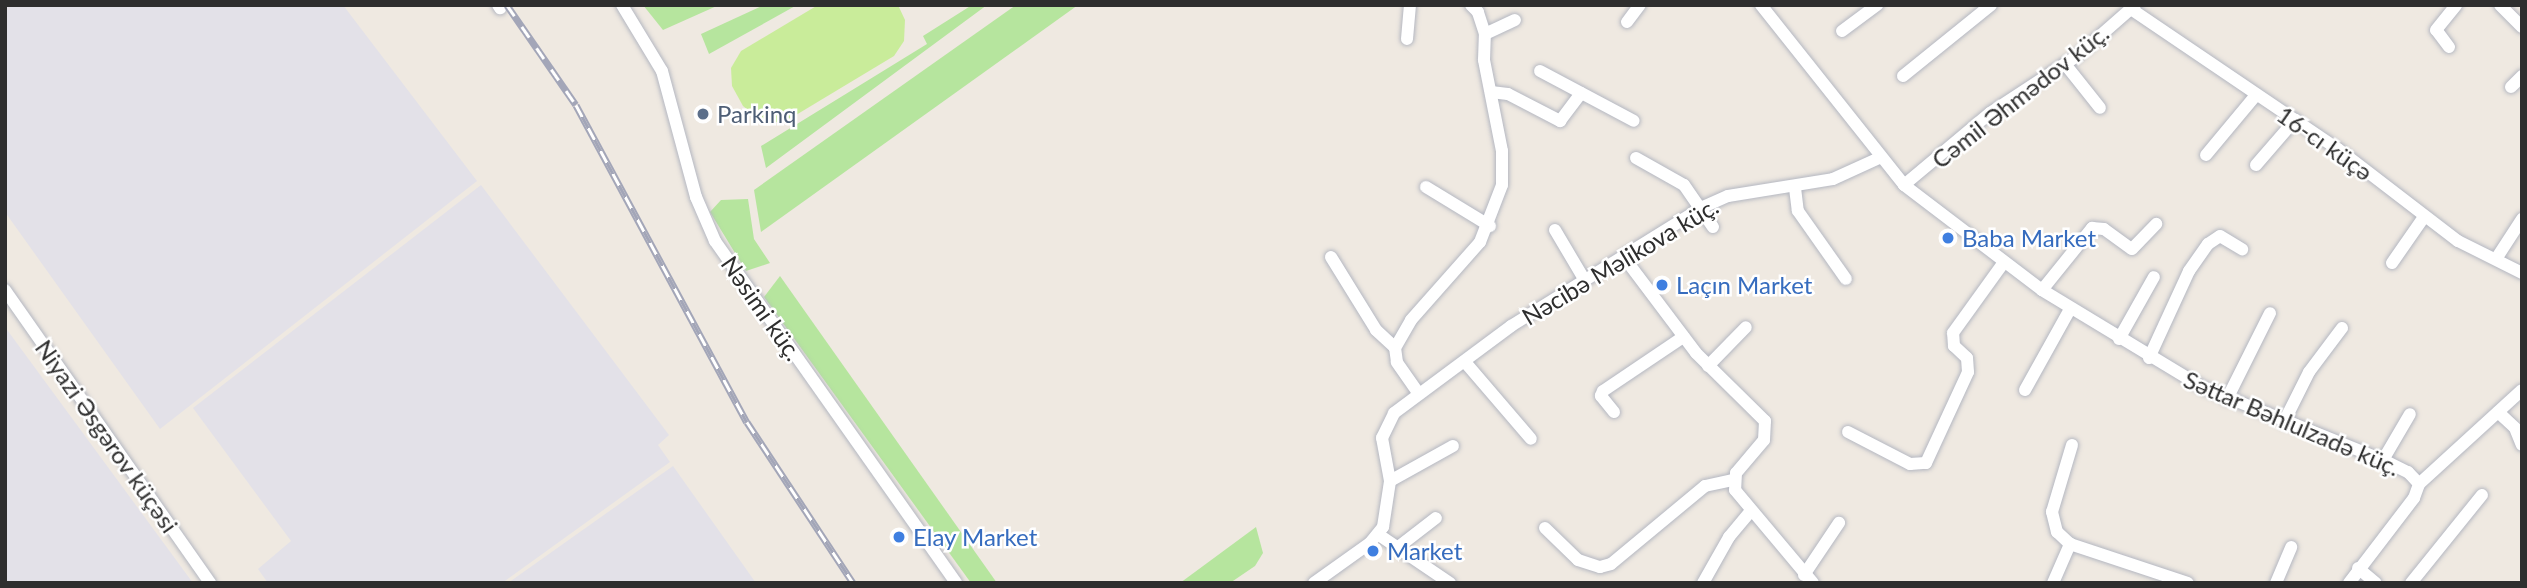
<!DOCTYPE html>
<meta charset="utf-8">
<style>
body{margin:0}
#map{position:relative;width:2527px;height:588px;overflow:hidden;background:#efe9e1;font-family:Lato,sans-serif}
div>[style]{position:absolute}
.industrial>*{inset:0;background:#e3e1e8}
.green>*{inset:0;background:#b6e59e}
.pitch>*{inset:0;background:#c9ec9a}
.roads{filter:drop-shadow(0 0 2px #b4b7c1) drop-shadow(0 0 2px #b4b7c1)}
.minor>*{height:12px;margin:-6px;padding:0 6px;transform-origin:6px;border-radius:6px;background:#fff}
.rail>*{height:7px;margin-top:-3.5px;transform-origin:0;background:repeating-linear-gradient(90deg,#fff 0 13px,#a3a6b8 0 26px);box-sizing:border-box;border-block:2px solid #a3a6b8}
.dots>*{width:19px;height:19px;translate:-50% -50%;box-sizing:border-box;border:4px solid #fff;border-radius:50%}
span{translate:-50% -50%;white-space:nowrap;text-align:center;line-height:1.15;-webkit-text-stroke:5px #fff;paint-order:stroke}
.street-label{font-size:24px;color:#2e2e2e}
.service-label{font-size:24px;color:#4e5e75}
.left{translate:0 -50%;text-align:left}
.shop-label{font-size:24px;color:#366cbe}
.frame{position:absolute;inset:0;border:7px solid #2e2e2e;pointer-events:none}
</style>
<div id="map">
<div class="industrial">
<div style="clip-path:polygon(5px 5px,343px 5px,477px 181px,160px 429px,5px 212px)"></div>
<div style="clip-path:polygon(481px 185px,669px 435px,658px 445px,670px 462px,502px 583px,268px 583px,258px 569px,291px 541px,193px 408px)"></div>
<div style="clip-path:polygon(5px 327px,193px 583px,5px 583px)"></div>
<div style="clip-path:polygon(673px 466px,756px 583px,508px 583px)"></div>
</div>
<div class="green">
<div style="clip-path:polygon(643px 5px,719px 5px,663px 30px)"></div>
<div style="clip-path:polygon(764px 5px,797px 5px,709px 54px,701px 34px)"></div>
<div style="clip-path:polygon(972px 5px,987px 5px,766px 168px,761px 146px,927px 44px,923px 36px)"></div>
<div style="clip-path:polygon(1016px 5px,1078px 5px,761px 232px,754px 190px)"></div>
<div style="clip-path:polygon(748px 199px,754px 239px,770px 263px,746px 271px,710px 212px,721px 200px)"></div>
<div style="clip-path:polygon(780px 276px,997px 583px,971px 583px,764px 297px)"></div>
<div style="clip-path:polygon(1256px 527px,1263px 553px,1255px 566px,1230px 583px,1180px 583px)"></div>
</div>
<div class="pitch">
<div style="clip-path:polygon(818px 5px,898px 5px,905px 20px,904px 41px,894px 56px,791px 118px,773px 123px,758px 118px,743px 106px,732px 86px,731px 68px,741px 51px)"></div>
</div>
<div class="roads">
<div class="minor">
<div style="left:498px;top:5px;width:4px;rotate:56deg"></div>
<div style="left:622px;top:5px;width:77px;rotate:58.8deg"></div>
<div style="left:662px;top:71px;width:131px;rotate:74.9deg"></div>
<div style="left:696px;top:197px;width:48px;rotate:66.6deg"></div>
<div style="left:715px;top:241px;width:418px;rotate:54.8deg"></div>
<div style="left:1761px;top:5px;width:230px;rotate:51.5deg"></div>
<div style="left:1904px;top:185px;width:173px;rotate:37.3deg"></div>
<div style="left:2042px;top:290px;width:187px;rotate:31.2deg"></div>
<div style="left:2202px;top:387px;width:195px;rotate:22deg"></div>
<div style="left:2383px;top:460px;width:28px;rotate:26deg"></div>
<div style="left:2408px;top:472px;width:16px;rotate:47deg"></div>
<div style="left:2500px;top:5px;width:31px;rotate:45deg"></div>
<div style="left:2131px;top:9px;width:250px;rotate:34.1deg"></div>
<div style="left:2338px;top:149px;width:151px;rotate:37.5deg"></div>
<div style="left:2458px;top:241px;width:72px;rotate:26.6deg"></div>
<div style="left:1627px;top:22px;width:21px;rotate:-53deg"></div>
<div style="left:1842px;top:31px;width:44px;rotate:-36.6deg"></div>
<div style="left:1485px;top:34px;width:33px;rotate:-25deg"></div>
<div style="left:1407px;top:39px;width:34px;rotate:-85deg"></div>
<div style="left:2449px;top:47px;width:21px;rotate:-127deg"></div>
<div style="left:2436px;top:30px;width:32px;rotate:-51deg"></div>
<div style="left:2065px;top:64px;width:56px;rotate:51.5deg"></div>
<div style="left:1540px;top:71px;width:106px;rotate:28deg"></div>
<div style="left:1903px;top:76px;width:113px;rotate:-38.9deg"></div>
<div style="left:2511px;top:87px;width:16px;rotate:-45deg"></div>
<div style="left:1491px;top:92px;width:17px;rotate:7deg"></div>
<div style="left:1508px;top:94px;width:59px;rotate:27.4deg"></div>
<div style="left:1560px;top:121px;width:35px;rotate:-53deg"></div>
<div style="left:2206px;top:155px;width:78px;rotate:-50.2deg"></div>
<div style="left:1636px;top:158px;width:55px;rotate:29.4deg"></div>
<div style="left:1684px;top:185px;width:51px;rotate:55.4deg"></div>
<div style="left:2256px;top:165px;width:60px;rotate:-49.1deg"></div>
<div style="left:1904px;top:185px;width:112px;rotate:-39.9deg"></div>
<div style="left:1990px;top:113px;width:104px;rotate:-33.2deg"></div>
<div style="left:2077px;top:56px;width:77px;rotate:-41.3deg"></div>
<div style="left:1426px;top:187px;width:75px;rotate:31.4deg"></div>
<div style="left:1795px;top:188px;width:23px;rotate:83deg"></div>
<div style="left:1798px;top:211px;width:83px;rotate:54.8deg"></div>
<div style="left:1555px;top:230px;width:57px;rotate:59.4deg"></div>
<div style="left:1623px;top:256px;width:121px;rotate:53deg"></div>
<div style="left:1696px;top:353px;width:97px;rotate:44.6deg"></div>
<div style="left:1765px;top:421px;width:19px;rotate:93deg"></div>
<div style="left:1764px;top:440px;width:43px;rotate:130.3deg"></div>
<div style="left:1736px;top:473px;width:17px;rotate:93deg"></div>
<div style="left:1735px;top:490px;width:121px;rotate:50deg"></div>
<div style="left:1331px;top:257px;width:86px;rotate:58.3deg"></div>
<div style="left:1376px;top:330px;width:26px;rotate:43deg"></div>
<div style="left:2496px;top:259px;width:48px;rotate:-57deg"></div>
<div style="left:2392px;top:263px;width:56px;rotate:-55.2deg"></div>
<div style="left:5px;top:290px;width:358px;rotate:55deg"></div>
<div style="left:2042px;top:290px;width:80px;rotate:-51.1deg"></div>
<div style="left:2092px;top:228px;width:12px;rotate:5deg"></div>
<div style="left:2104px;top:229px;width:34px;rotate:36deg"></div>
<div style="left:2132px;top:249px;width:35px;rotate:-46deg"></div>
<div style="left:2119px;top:339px;width:71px;rotate:-60.6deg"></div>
<div style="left:2149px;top:358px;width:96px;rotate:-65.3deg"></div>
<div style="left:2189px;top:271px;width:33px;rotate:-55deg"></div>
<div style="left:2208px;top:244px;width:14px;rotate:-34deg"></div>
<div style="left:2220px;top:236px;width:26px;rotate:31deg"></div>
<div style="left:1465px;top:362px;width:101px;rotate:49.4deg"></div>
<div style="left:1708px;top:366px;width:54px;rotate:-45.7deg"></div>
<div style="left:2025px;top:390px;width:93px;rotate:-60.9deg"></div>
<div style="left:1419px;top:394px;width:39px;rotate:-125deg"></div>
<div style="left:1397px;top:362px;width:14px;rotate:-98deg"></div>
<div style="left:1395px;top:348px;width:32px;rotate:-60deg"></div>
<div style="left:1411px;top:320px;width:104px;rotate:-48.5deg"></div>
<div style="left:1480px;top:242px;width:61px;rotate:-68.9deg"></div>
<div style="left:1502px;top:185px;width:34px;rotate:-90deg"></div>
<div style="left:1502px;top:151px;width:93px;rotate:-101.2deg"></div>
<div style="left:1484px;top:60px;width:26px;rotate:-88deg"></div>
<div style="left:1485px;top:34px;width:23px;rotate:-108deg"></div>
<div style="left:1478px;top:12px;width:10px;rotate:-135deg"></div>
<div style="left:2227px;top:399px;width:96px;rotate:-63.4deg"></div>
<div style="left:1614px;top:412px;width:21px;rotate:-129deg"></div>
<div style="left:1601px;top:396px;width:5px;rotate:-68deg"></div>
<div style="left:1603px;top:391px;width:97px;rotate:-34deg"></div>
<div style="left:2498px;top:412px;width:23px;rotate:43deg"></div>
<div style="left:2515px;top:428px;width:18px;rotate:68deg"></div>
<div style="left:2284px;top:422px;width:56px;rotate:-63.4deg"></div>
<div style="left:2309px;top:372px;width:55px;rotate:-53.1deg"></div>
<div style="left:1848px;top:432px;width:70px;rotate:27.3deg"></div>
<div style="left:1910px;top:464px;width:16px;rotate:-4deg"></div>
<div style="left:1926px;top:463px;width:100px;rotate:-65.2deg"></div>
<div style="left:1968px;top:372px;width:14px;rotate:-94deg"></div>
<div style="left:1967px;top:358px;width:18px;rotate:-137deg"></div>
<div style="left:1954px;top:346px;width:13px;rotate:-94deg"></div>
<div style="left:1953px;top:333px;width:87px;rotate:-54.3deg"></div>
<div style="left:2383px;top:460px;width:53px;rotate:-59.6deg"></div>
<div style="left:1390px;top:481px;width:72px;rotate:-29.1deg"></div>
<div style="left:1545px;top:528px;width:46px;rotate:44.1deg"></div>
<div style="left:1578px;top:560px;width:23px;rotate:18deg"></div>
<div style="left:1600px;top:567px;width:11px;rotate:-15deg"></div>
<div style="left:1611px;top:564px;width:122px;rotate:-39.7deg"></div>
<div style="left:1705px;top:486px;width:29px;rotate:-12deg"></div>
<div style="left:1379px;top:535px;width:86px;rotate:34.1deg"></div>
<div style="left:2070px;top:544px;width:18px;rotate:-137deg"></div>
<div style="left:2057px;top:532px;width:21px;rotate:-104deg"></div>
<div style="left:2052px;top:512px;width:70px;rotate:-73.4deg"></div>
<div style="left:1397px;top:548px;width:49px;rotate:-37.6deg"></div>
<div style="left:2358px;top:568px;width:23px;rotate:40deg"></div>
<div style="left:1804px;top:575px;width:63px;rotate:-56.1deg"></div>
<div style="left:1314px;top:583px;width:69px;rotate:-35.5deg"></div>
<div style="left:1370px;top:543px;width:21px;rotate:-51deg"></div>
<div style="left:1383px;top:527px;width:47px;rotate:-81.3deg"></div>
<div style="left:1390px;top:481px;width:44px;rotate:-100.5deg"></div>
<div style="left:1382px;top:438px;width:28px;rotate:-64deg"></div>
<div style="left:1394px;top:413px;width:146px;rotate:-36.6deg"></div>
<div style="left:1511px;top:326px;width:226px;rotate:-31.8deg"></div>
<div style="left:1703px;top:207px;width:27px;rotate:-24deg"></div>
<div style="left:1728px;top:196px;width:106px;rotate:-9.2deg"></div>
<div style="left:1833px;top:179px;width:51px;rotate:-24.5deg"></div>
<div style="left:1703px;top:583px;width:53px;rotate:-60.5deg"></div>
<div style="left:1729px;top:537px;width:34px;rotate:-50deg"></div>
<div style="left:2053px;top:583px;width:43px;rotate:-66.4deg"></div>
<div style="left:2070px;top:544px;width:124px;rotate:18.3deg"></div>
<div style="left:2276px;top:583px;width:39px;rotate:-67deg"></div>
<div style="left:2349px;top:583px;width:107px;rotate:-52.6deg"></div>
<div style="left:2414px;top:498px;width:15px;rotate:-70deg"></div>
<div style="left:2419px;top:484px;width:139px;rotate:-42.4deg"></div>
<div style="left:2411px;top:583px;width:113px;rotate:-51.1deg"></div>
</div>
</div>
<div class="rail">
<div style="left:507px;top:5px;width:121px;rotate:55.4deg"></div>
<div style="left:576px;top:105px;width:360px;rotate:61.7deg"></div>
<div style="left:747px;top:422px;width:193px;rotate:56.6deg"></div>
</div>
<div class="dots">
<div style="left:703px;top:114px;background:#5c6f8a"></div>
<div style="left:1948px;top:238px;background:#3f7fe0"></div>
<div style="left:1662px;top:285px;background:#3f7fe0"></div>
<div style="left:899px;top:537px;background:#3f7fe0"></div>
<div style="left:1373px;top:551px;background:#3f7fe0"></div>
</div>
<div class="street-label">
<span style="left:2020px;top:96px;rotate:-38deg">Cəmil Əhmədov küç.</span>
<span style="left:2325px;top:143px;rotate:35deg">16-cı küçə</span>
<span style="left:1620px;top:261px;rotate:-31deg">Nəcibə Məlikova küç.</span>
<span style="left:762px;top:308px;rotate:55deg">Nəsimi küç.</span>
<span style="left:2292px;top:423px;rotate:23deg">Səttar Bəhlulzadə küç.</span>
<span style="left:107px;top:436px;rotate:55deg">Niyazi Əsgərov küçəsi</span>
</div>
<div class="service-label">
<span class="left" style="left:717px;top:114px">Parkinq</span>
</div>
<div class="shop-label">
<span class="left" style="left:1962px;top:238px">Baba Market</span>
<span class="left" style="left:1676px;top:285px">Laçın Market</span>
<span class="left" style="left:913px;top:537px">Elay Market</span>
<span class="left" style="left:1387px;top:551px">Market</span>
</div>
<div class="frame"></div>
</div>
